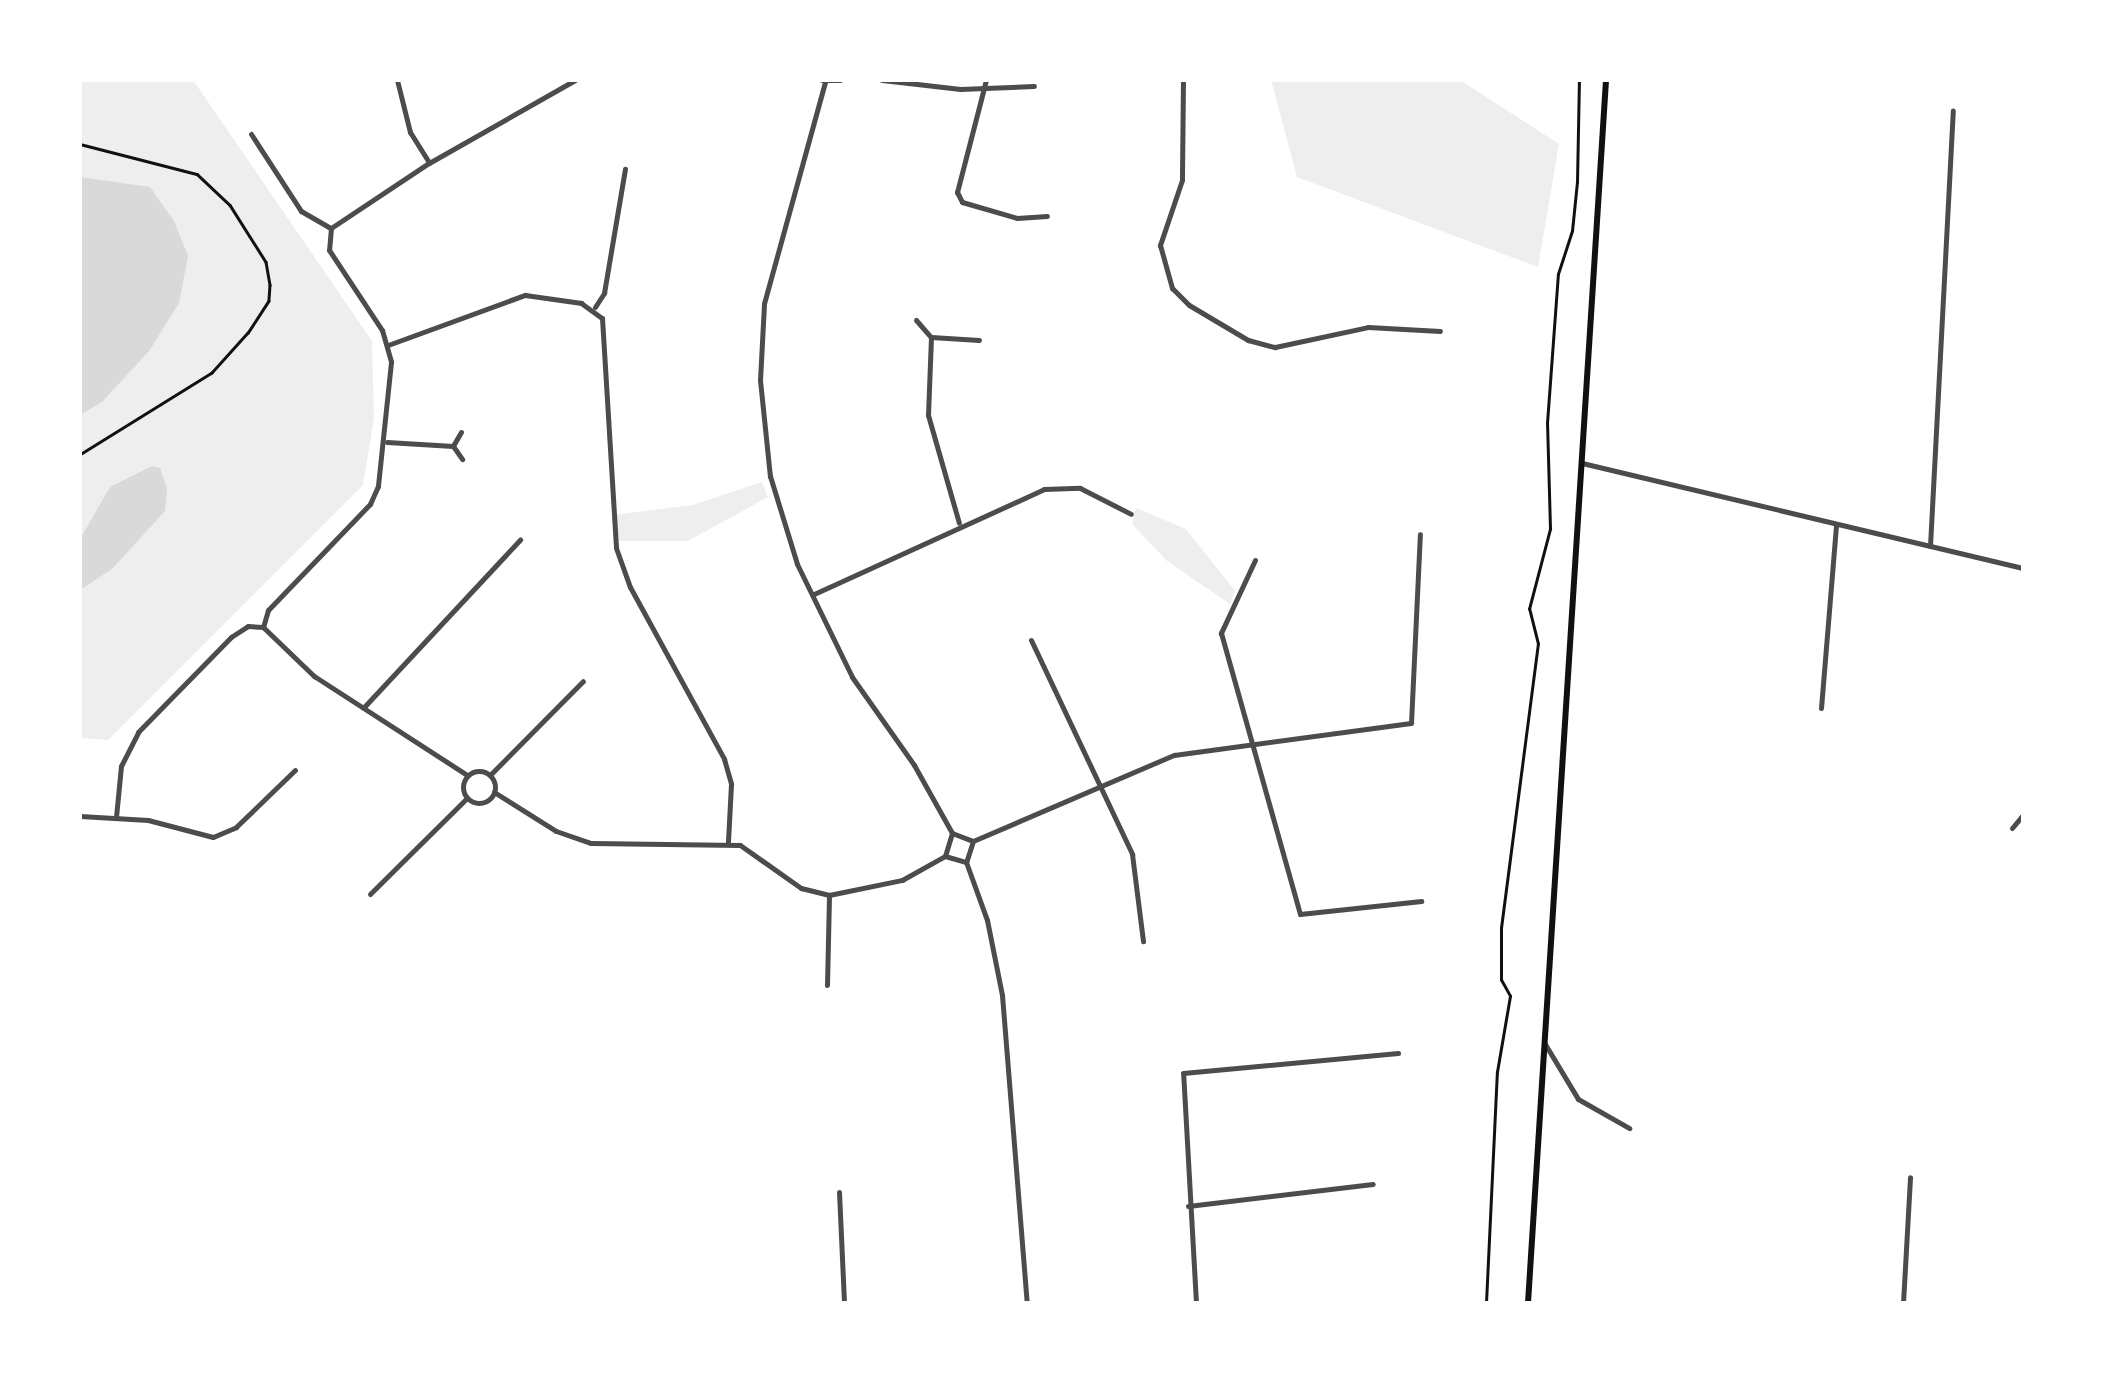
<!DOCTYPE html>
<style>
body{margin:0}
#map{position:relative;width:2103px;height:1383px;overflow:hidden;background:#fff;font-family:"Public Sans",sans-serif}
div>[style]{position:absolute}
.green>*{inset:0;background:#eee}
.water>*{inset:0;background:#d9d9d9}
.path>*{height:2.5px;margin:-1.25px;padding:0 1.25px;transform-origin:1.25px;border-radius:1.25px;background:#111}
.minor>*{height:5px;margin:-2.5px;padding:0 2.5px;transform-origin:2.5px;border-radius:2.5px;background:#4c4c4c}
.minor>.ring{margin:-2.5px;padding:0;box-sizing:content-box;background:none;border:5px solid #4c4c4c;border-radius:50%}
.secondary>*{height:6px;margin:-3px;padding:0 3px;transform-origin:3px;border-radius:3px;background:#111}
span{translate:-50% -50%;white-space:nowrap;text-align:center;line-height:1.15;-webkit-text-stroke:8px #fff;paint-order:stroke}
.frame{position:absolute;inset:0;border:82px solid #fff;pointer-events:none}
</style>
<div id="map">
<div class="green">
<div style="clip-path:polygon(80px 80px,193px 80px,372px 341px,374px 418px,363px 485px,108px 740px,80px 738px)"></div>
<div style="clip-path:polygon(1271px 80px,1460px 80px,1559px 144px,1538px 267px,1297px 177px)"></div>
<div style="clip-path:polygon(762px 482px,768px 497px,688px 541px,619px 541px,613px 515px,693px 505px)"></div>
<div style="clip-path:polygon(1136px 508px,1186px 529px,1235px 591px,1230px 604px,1167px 561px,1132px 524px)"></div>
</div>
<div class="water">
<div style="clip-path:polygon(80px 177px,150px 187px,174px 221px,188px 256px,179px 303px,149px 351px,102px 402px,80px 415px)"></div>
<div style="clip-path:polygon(152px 466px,160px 468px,167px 488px,165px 511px,112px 569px,80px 590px,80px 539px,110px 487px)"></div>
</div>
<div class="path">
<div style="left:80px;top:144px;width:121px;rotate:14.4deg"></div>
<div style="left:197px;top:174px;width:45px;rotate:43.2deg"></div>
<div style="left:230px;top:205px;width:67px;rotate:57.7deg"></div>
<div style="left:266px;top:262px;width:23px;rotate:80deg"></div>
<div style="left:270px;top:285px;width:16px;rotate:94deg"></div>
<div style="left:269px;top:301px;width:38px;rotate:123deg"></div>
<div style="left:248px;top:333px;width:54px;rotate:132deg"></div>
<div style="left:212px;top:373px;width:155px;rotate:148.2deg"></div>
<div style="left:1486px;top:1303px;width:231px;rotate:-87.3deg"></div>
<div style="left:1497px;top:1072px;width:77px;rotate:-80.3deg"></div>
<div style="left:1510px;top:996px;width:18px;rotate:-119deg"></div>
<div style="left:1501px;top:980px;width:52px;rotate:-90deg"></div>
<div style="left:1501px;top:928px;width:286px;rotate:-82.6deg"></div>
<div style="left:1538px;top:644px;width:36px;rotate:-104deg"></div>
<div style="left:1529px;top:609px;width:83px;rotate:-75.3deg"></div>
<div style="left:1550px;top:529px;width:106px;rotate:-91.6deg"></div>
<div style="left:1547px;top:423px;width:149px;rotate:-85.8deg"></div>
<div style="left:1558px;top:274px;width:45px;rotate:-72deg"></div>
<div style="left:1572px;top:231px;width:49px;rotate:-84.2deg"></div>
<div style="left:1577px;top:182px;width:102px;rotate:-88.9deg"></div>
</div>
<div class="minor">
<div style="left:397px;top:80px;width:54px;rotate:76deg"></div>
<div style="left:410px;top:132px;width:36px;rotate:58deg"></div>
<div style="left:822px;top:80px;width:18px"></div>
<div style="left:882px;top:80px;width:79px;rotate:6.6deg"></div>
<div style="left:960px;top:89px;width:74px;rotate:-2.3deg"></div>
<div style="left:986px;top:80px;width:116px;rotate:104.5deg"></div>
<div style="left:957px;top:192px;width:11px;rotate:63deg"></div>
<div style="left:962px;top:202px;width:57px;rotate:16.2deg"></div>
<div style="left:1017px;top:218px;width:30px;rotate:-4deg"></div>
<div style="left:1183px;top:80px;width:100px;rotate:90.6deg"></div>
<div style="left:1182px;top:180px;width:69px;rotate:108.7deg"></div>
<div style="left:1160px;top:245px;width:45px;rotate:74.4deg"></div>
<div style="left:1172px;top:288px;width:24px;rotate:45deg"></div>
<div style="left:1189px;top:305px;width:69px;rotate:30.7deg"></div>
<div style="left:1248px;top:340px;width:28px;rotate:15deg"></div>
<div style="left:1275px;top:347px;width:95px;rotate:-12.1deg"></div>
<div style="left:1368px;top:327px;width:72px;rotate:3.2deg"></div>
<div style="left:825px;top:82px;width:230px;rotate:105.4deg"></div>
<div style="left:764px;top:304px;width:76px;rotate:93deg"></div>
<div style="left:760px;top:380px;width:97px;rotate:84.1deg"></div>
<div style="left:770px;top:476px;width:92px;rotate:72.9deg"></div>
<div style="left:797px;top:564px;width:126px;rotate:64deg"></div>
<div style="left:852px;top:677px;width:108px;rotate:54.8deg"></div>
<div style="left:914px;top:765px;width:78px;rotate:60.8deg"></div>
<div style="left:251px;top:134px;width:92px;rotate:57deg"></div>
<div style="left:301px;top:211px;width:34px;rotate:30deg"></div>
<div style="left:331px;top:228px;width:22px;rotate:95deg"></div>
<div style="left:329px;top:250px;width:96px;rotate:56.5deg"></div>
<div style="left:382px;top:330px;width:33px;rotate:74deg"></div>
<div style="left:391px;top:362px;width:125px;rotate:96deg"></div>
<div style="left:378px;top:486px;width:20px;rotate:114deg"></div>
<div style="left:370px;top:504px;width:147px;rotate:133.9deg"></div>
<div style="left:268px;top:610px;width:18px;rotate:106deg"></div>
<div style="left:331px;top:228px;width:118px;rotate:-33.6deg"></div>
<div style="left:429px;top:163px;width:168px;rotate:-29.6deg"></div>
<div style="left:595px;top:307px;width:17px;rotate:-57deg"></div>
<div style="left:604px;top:293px;width:126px;rotate:-80.4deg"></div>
<div style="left:916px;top:320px;width:23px;rotate:49deg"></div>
<div style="left:931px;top:337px;width:78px;rotate:92.2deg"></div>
<div style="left:928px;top:415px;width:112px;rotate:74deg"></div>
<div style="left:931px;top:337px;width:48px;rotate:3.6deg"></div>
<div style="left:388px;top:345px;width:146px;rotate:-20.1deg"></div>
<div style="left:525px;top:295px;width:57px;rotate:8.1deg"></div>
<div style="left:581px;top:303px;width:26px;rotate:36deg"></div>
<div style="left:602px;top:318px;width:230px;rotate:86.5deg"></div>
<div style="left:616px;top:548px;width:41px;rotate:70.3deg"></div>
<div style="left:630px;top:587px;width:196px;rotate:61.3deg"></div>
<div style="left:724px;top:759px;width:26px;rotate:74deg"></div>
<div style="left:731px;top:784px;width:58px;rotate:93deg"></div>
<div style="left:461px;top:432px;width:16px;rotate:120deg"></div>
<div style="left:453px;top:446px;width:16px;rotate:55deg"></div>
<div style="left:387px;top:442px;width:66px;rotate:3.5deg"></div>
<div style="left:1582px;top:463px;width:453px;rotate:13.4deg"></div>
<div style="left:1930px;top:546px;width:436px;rotate:-87deg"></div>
<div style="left:1255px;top:560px;width:81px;rotate:115deg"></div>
<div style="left:1221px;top:633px;width:292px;rotate:74.3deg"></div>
<div style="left:1300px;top:914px;width:122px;rotate:-6.1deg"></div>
<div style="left:814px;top:594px;width:253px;rotate:-24.5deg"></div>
<div style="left:1044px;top:489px;width:36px;rotate:-2deg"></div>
<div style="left:1080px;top:488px;width:57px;rotate:27deg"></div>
<div style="left:263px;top:627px;width:71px;rotate:43.9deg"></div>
<div style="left:314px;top:676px;width:182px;rotate:32.9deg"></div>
<div style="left:1031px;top:640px;width:237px;rotate:64.7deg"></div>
<div style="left:1132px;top:854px;width:88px;rotate:82.8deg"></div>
<div style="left:364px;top:707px;width:229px;rotate:-47deg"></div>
<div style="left:1821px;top:708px;width:183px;rotate:-85.3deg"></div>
<div class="ring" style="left:463px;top:771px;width:27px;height:27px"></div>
<div style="left:490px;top:775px;width:132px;rotate:-45.3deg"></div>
<div style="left:494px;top:792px;width:73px;rotate:32.2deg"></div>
<div style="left:556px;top:831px;width:37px;rotate:19deg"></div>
<div style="left:591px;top:843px;width:149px;rotate:0.8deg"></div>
<div style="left:740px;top:845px;width:75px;rotate:35.2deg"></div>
<div style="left:801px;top:888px;width:29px;rotate:14deg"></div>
<div style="left:829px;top:895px;width:75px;rotate:-11.6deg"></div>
<div style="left:902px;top:880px;width:49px;rotate:-29.2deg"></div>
<div style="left:80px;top:816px;width:68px;rotate:3.4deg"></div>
<div style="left:148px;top:820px;width:67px;rotate:14.7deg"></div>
<div style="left:213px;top:837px;width:25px;rotate:-23deg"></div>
<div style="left:236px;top:827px;width:82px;rotate:-44deg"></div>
<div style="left:116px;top:817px;width:51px;rotate:-84.4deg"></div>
<div style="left:121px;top:766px;width:38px;rotate:-63deg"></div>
<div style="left:138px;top:732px;width:133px;rotate:-45.6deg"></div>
<div style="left:231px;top:637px;width:20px;rotate:-33deg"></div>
<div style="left:248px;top:626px;width:15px;rotate:4deg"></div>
<div style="left:2012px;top:828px;width:17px;rotate:-50deg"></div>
<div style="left:952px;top:833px;width:22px;rotate:21deg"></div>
<div style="left:973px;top:841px;width:22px;rotate:108deg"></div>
<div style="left:973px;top:841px;width:219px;rotate:-23.2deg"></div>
<div style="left:1174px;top:755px;width:239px;rotate:-7.7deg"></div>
<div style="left:1411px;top:723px;width:189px;rotate:-87.3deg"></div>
<div style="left:945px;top:856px;width:24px;rotate:-73deg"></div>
<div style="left:945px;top:856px;width:22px;rotate:16deg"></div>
<div style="left:966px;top:862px;width:62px;rotate:70.1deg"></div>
<div style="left:987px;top:920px;width:76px;rotate:78.7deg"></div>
<div style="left:1002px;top:995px;width:309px;rotate:85.4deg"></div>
<div style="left:370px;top:894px;width:136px;rotate:-44.7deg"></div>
<div style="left:827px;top:985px;width:90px;rotate:-88.7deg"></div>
<div style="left:1545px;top:1044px;width:64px;rotate:59deg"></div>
<div style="left:1578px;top:1099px;width:59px;rotate:29.6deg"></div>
<div style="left:839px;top:1192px;width:111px;rotate:87.4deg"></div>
<div style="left:1188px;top:1206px;width:186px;rotate:-6.8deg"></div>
<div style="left:1196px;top:1303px;width:230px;rotate:-93.2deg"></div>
<div style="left:1183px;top:1073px;width:216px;rotate:-5.3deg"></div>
<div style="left:1903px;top:1303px;width:126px;rotate:-86.8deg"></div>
</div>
<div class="secondary">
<div style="left:1528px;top:1303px;width:1225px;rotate:-86.35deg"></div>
</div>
<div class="frame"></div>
</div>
